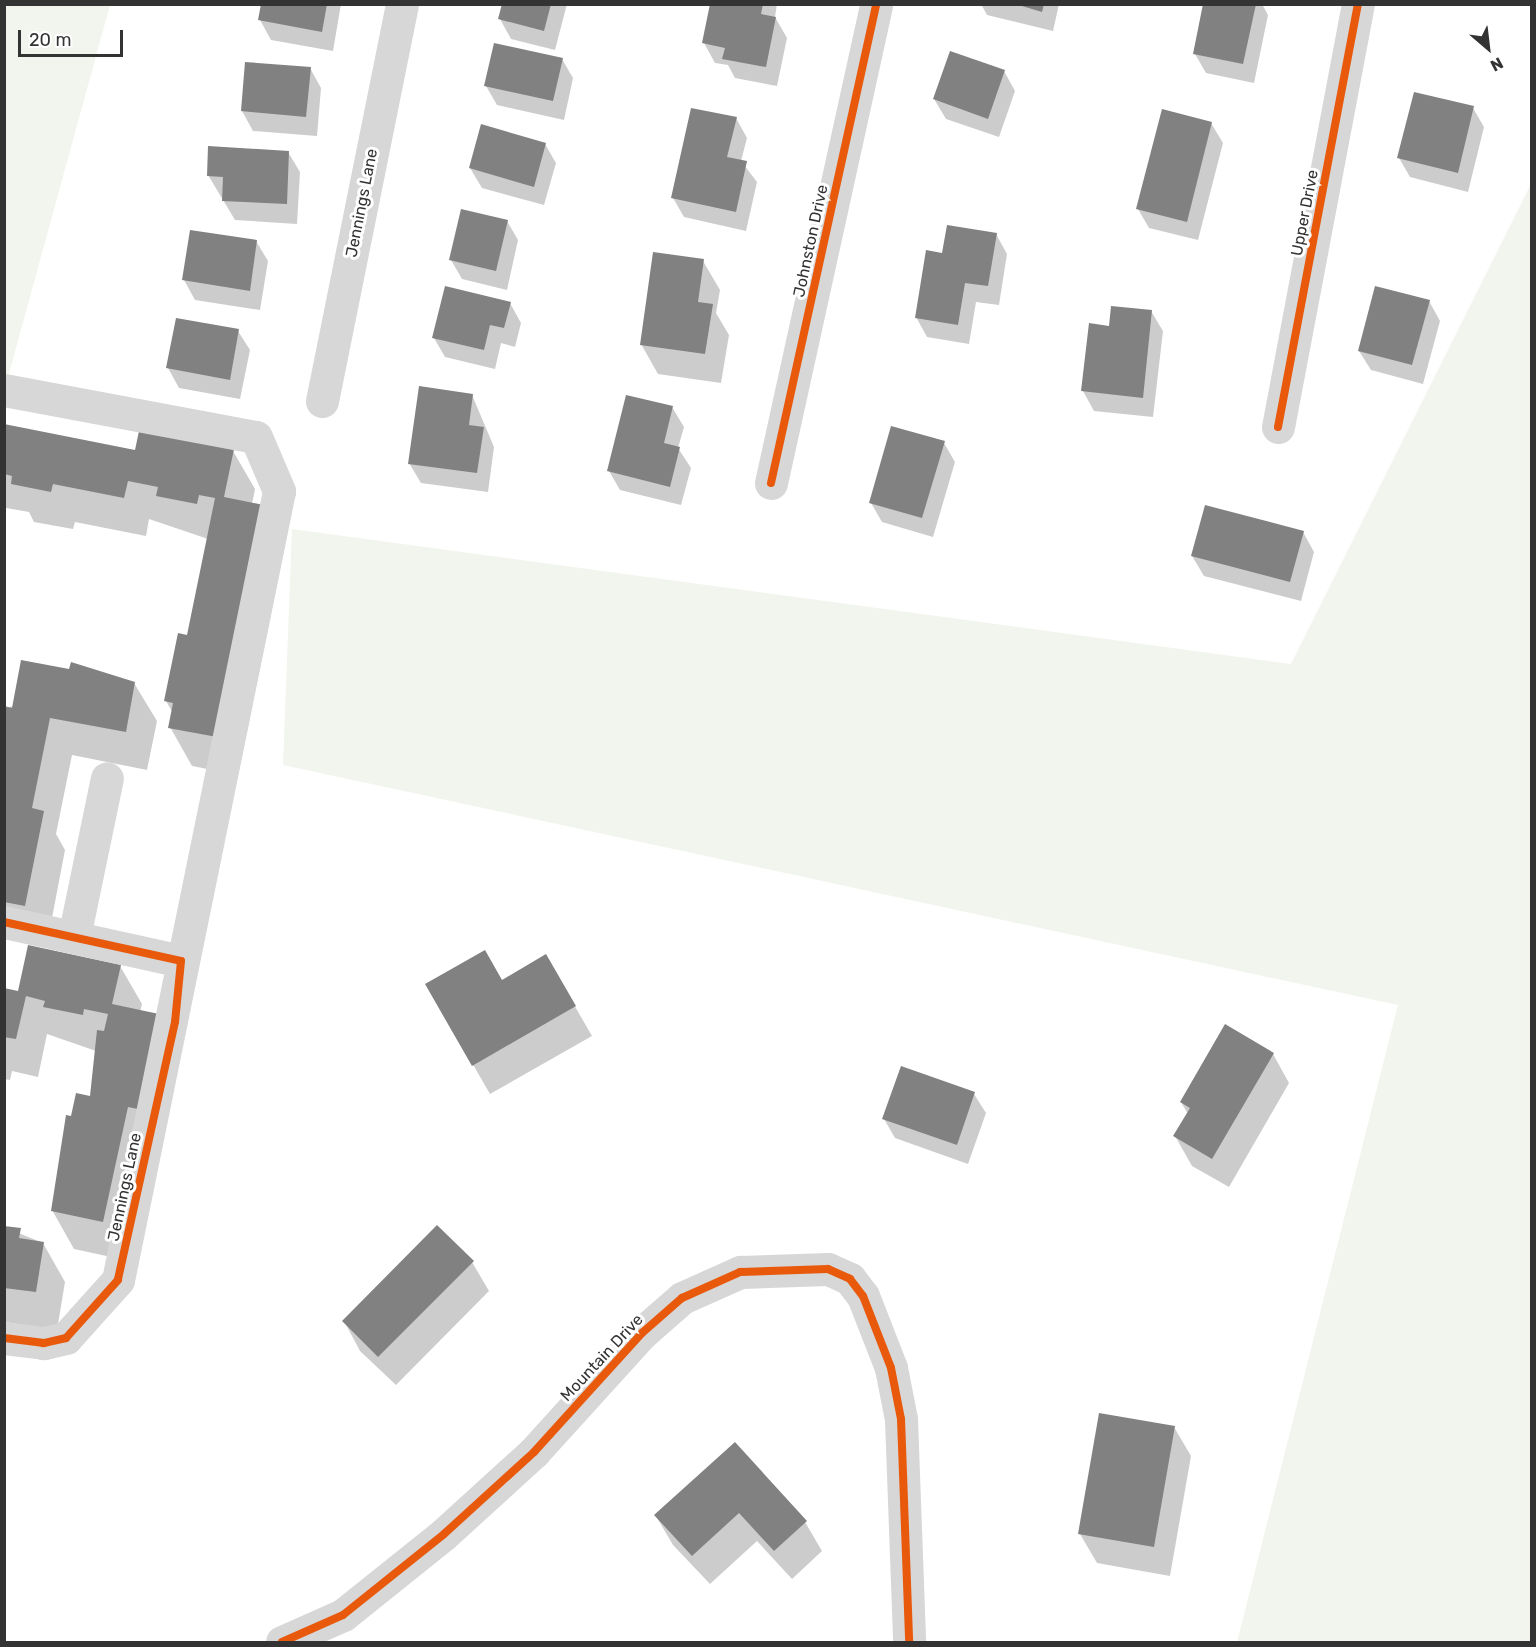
<!DOCTYPE html>
<style>
body{margin:0}
#map{position:relative;width:1536px;height:1647px;overflow:hidden;background:#fff;font-family:Rubik,sans-serif}
div>[style]{position:absolute}
.green>*{inset:0;background:#f1f5ed}
.shadow>*{inset:0;background:#0003}
.building>*{inset:0;background:#818181}
.minor>*{height:33px;margin:-16.5px;padding:0 16.5px;transform-origin:16.5px;border-radius:16.5px;background:#d7d7d7}
.cycleway>*{height:8px;margin:-4px;padding:0 4px;transform-origin:4px;border-radius:4px;background:#e8590c}
span{translate:-50% -50%;white-space:nowrap;text-align:center;line-height:1.15;-webkit-text-stroke:6px #fff;paint-order:stroke}
.street-label{font-size:16px;color:#333}
.frame{position:absolute;inset:0;border:6px solid #333;pointer-events:none}
.north{position:absolute;left:1458px;top:18px;width:60px;height:60px;-webkit-text-stroke:4px #fff;paint-order:stroke;rotate:152deg;font-size:16px;font-weight:700;line-height:24px;text-align:center;color:#333}
.north::after{content:'';display:block;margin:auto;width:21px;height:27px;background:#333;clip-path:polygon(50% 0,100% 100%,50% 72%,0 100%)}
.scale{position:absolute;left:18px;top:30px;width:105px;height:27px;box-sizing:border-box;border:3px solid #333;border-top:0;padding-left:8px;font-size:18px;line-height:21px;white-space:nowrap;color:#333;-webkit-text-stroke:4px #fff;paint-order:stroke}
</style>
<div id="map">
<div class="green">
<div style="clip-path:polygon(5px 5px,110px 5px,5px 388px)"></div>
<div style="clip-path:polygon(1531px 184px,1531px 1642px,1237px 1642px,1398px 1005px,283px 765px,292px 529px,1291px 664px)"></div>
</div>
<div class="shadow">
<div style="clip-path:polygon(262px 4px,341px 4px,333px 51px,271px 40px,260px 20px)"></div>
<div style="clip-path:polygon(504px 4px,567px 4px,555px 50px,511px 39px,500px 19px)"></div>
<div style="clip-path:polygon(712px 4px,777px 4px,775px 17px,787px 38px,777px 86px,735px 78px,728px 65px,715px 63px,704px 43px)"></div>
<div style="clip-path:polygon(981px 4px,1059px 4px,1053px 31px,987px 15px)"></div>
<div style="clip-path:polygon(1205px 4px,1262px 4px,1268px 15px,1254px 83px,1206px 73px,1195px 54px)"></div>
<div style="clip-path:polygon(562px 59px,573px 78px,564px 120px,497px 105px,486px 86px)"></div>
<div style="clip-path:polygon(310px 68px,321px 88px,317px 136px,253px 131px,242px 111px)"></div>
<div style="clip-path:polygon(1004px 71px,1015px 91px,999px 137px,946px 119px,934px 99px)"></div>
<div style="clip-path:polygon(1473px 108px,1484px 127px,1468px 192px,1410px 177px,1399px 158px)"></div>
<div style="clip-path:polygon(736px 118px,747px 138px,741px 161px,757px 182px,746px 231px,684px 217px,673px 198px)"></div>
<div style="clip-path:polygon(1211px 123px,1223px 143px,1198px 240px,1149px 228px,1138px 209px)"></div>
<div style="clip-path:polygon(545px 144px,556px 163px,544px 205px,482px 188px,470px 168px)"></div>
<div style="clip-path:polygon(288px 152px,300px 172px,297px 224px,235px 220px,208px 175px)"></div>
<div style="clip-path:polygon(507px 221px,518px 240px,507px 290px,462px 279px,451px 260px)"></div>
<div style="clip-path:polygon(996px 234px,1007px 254px,999px 305px,976px 302px,969px 344px,927px 337px,916px 317px,943px 255px)"></div>
<div style="clip-path:polygon(256px 241px,268px 261px,260px 310px,195px 300px,184px 280px)"></div>
<div style="clip-path:polygon(703px 261px,720px 290px,716px 313px,729px 335px,721px 383px,658px 374px,641px 344px)"></div>
<div style="clip-path:polygon(1429px 301px,1440px 321px,1423px 384px,1371px 370px,1359px 351px)"></div>
<div style="clip-path:polygon(510px 303px,521px 323px,515px 347px,501px 343px,495px 369px,445px 357px,434px 338px)"></div>
<div style="clip-path:polygon(1151px 311px,1163px 331px,1153px 417px,1094px 411px,1083px 391px,1111px 327px)"></div>
<div style="clip-path:polygon(238px 331px,250px 350px,240px 399px,179px 388px,168px 368px)"></div>
<div style="clip-path:polygon(472px 395px,494px 447px,488px 492px,421px 483px,409px 463px)"></div>
<div style="clip-path:polygon(672px 407px,684px 427px,678px 448px,691px 468px,681px 505px,620px 490px,609px 471px)"></div>
<div style="clip-path:polygon(4px 425px,137px 452px,233px 451px,255px 489px,252px 504px,263px 506px,285px 545px,238px 775px,192px 766px,170px 727px,173px 713px,166px 701px,188px 637px,208px 539px,149px 519px,146px 536px,75px 522px,73px 529px,34px 522px,29px 512px,6px 508px)"></div>
<div style="clip-path:polygon(944px 443px,955px 462px,933px 537px,882px 522px,871px 503px)"></div>
<div style="clip-path:polygon(1303px 532px,1314px 552px,1301px 601px,1204px 576px,1192px 556px)"></div>
<div style="clip-path:polygon(134px 683px,157px 721px,147px 770px,72px 755px,56px 834px,65px 850px,47px 944px,4px 935px,4px 708px)"></div>
<div style="clip-path:polygon(546px 956px,592px 1036px,490px 1094px,427px 985px,502px 982px)"></div>
<div style="clip-path:polygon(120px 966px,142px 1004px,140px 1012px,158px 1016px,125px 1260px,74px 1249px,52px 1210px,73px 1118px,91px 1098px,96px 1051px,47px 1034px,38px 1077px,12px 1071px,10px 1080px,4px 1079px,4px 990px,19px 993px)"></div>
<div style="clip-path:polygon(1273px 1054px,1289px 1083px,1229px 1187px,1192px 1166px,1175px 1136px,1188px 1114px,1181px 1102px)"></div>
<div style="clip-path:polygon(902px 1068px,974px 1094px,986px 1113px,968px 1164px,895px 1138px,884px 1119px)"></div>
<div style="clip-path:polygon(4px 1227px,43px 1243px,65px 1282px,57px 1330px,4px 1322px)"></div>
<div style="clip-path:polygon(472px 1262px,489px 1291px,396px 1385px,360px 1351px,344px 1321px)"></div>
<div style="clip-path:polygon(1174px 1427px,1191px 1456px,1170px 1576px,1097px 1563px,1080px 1534px)"></div>
<div style="clip-path:polygon(734px 1444px,805px 1522px,822px 1551px,792px 1579px,757px 1541px,710px 1584px,673px 1545px,656px 1516px)"></div>
</div>
<div class="building">
<div style="clip-path:polygon(261px 4px,327px 4px,322px 32px,258px 20px)"></div>
<div style="clip-path:polygon(502px 4px,551px 4px,544px 31px,498px 19px)"></div>
<div style="clip-path:polygon(710px 4px,763px 4px,761px 14px,776px 17px,766px 67px,722px 59px,725px 48px,702px 43px)"></div>
<div style="clip-path:polygon(1015px 4px,1044px 4px,1042px 12px)"></div>
<div style="clip-path:polygon(1203px 4px,1256px 4px,1243px 64px,1193px 54px)"></div>
<div style="clip-path:polygon(494px 43px,563px 58px,553px 101px,484px 86px)"></div>
<div style="clip-path:polygon(950px 51px,1005px 70px,988px 119px,933px 99px)"></div>
<div style="clip-path:polygon(245px 62px,311px 67px,306px 117px,241px 111px)"></div>
<div style="clip-path:polygon(1414px 92px,1474px 106px,1458px 173px,1397px 158px)"></div>
<div style="clip-path:polygon(691px 108px,737px 117px,727px 157px,747px 161px,736px 212px,671px 198px)"></div>
<div style="clip-path:polygon(1162px 109px,1212px 122px,1187px 222px,1136px 209px)"></div>
<div style="clip-path:polygon(481px 124px,546px 143px,534px 187px,469px 168px)"></div>
<div style="clip-path:polygon(208px 146px,289px 151px,287px 204px,222px 201px,223px 177px,207px 176px)"></div>
<div style="clip-path:polygon(461px 209px,508px 220px,496px 271px,449px 260px)"></div>
<div style="clip-path:polygon(947px 225px,997px 233px,988px 286px,965px 283px,958px 325px,915px 318px,926px 250px,942px 253px)"></div>
<div style="clip-path:polygon(190px 230px,257px 240px,250px 291px,182px 280px)"></div>
<div style="clip-path:polygon(653px 252px,704px 259px,698px 302px,713px 304px,705px 354px,640px 345px)"></div>
<div style="clip-path:polygon(445px 286px,511px 302px,504px 328px,490px 325px,484px 350px,432px 338px)"></div>
<div style="clip-path:polygon(1375px 286px,1430px 300px,1412px 365px,1358px 351px)"></div>
<div style="clip-path:polygon(1111px 306px,1152px 310px,1143px 398px,1081px 391px,1089px 323px,1109px 326px)"></div>
<div style="clip-path:polygon(176px 318px,239px 329px,230px 380px,166px 368px)"></div>
<div style="clip-path:polygon(419px 386px,473px 394px,469px 425px,484px 427px,477px 473px,408px 464px)"></div>
<div style="clip-path:polygon(626px 395px,673px 406px,664px 443px,680px 447px,670px 487px,607px 471px)"></div>
<div style="clip-path:polygon(4px 424px,135px 450px,139px 431px,234px 449px,224px 497px,264px 505px,217px 737px,168px 728px,173px 703px,164px 701px,178px 633px,187px 635px,215px 498px,199px 495px,197px 504px,156px 496px,158px 487px,128px 481px,124px 498px,53px 484px,51px 492px,11px 484px,12px 476px,4px 474px)"></div>
<div style="clip-path:polygon(891px 426px,945px 441px,922px 518px,869px 503px)"></div>
<div style="clip-path:polygon(1205px 505px,1304px 531px,1290px 582px,1191px 556px)"></div>
<div style="clip-path:polygon(21px 660px,69px 669px,71px 662px,135px 682px,126px 732px,50px 718px,32px 808px,44px 811px,25px 906px,4px 902px,4px 706px,12px 708px)"></div>
<div style="clip-path:polygon(28px 945px,121px 965px,112px 1004px,159px 1014px,138px 1109px,128px 1107px,103px 1222px,51px 1211px,66px 1115px,71px 1116px,76px 1093px,90px 1096px,97px 1030px,104px 1031px,108px 1014px,84px 1009px,83px 1015px,43px 1007px,45px 1001px,26px 996px,16px 1039px,4px 1037px,4px 988px,18px 991px)"></div>
<div style="clip-path:polygon(485px 950px,502px 980px,546px 954px,576px 1006px,472px 1066px,425px 984px)"></div>
<div style="clip-path:polygon(1225px 1024px,1274px 1053px,1212px 1159px,1173px 1136px,1190px 1108px,1180px 1102px)"></div>
<div style="clip-path:polygon(901px 1066px,975px 1092px,957px 1145px,882px 1119px)"></div>
<div style="clip-path:polygon(437px 1225px,474px 1261px,378px 1357px,342px 1321px)"></div>
<div style="clip-path:polygon(4px 1226px,21px 1228px,19px 1238px,44px 1242px,36px 1292px,4px 1288px)"></div>
<div style="clip-path:polygon(1099px 1413px,1175px 1426px,1154px 1547px,1078px 1534px)"></div>
<div style="clip-path:polygon(735px 1442px,807px 1521px,774px 1551px,739px 1513px,692px 1556px,654px 1515px)"></div>
</div>
<div class="minor">
<div style="left:4px;top:390px;width:256px;rotate:10.6deg"></div>
<div style="left:256px;top:437px;width:59px;rotate:66.9deg"></div>
<div style="left:279px;top:491px;width:805px;rotate:101.53deg"></div>
<div style="left:118px;top:1280px;width:78px;rotate:131.9deg"></div>
<div style="left:66px;top:1338px;width:23px;rotate:167deg"></div>
<div style="left:44px;top:1343px;width:40px;rotate:-172.9deg"></div>
<div style="left:322px;top:401px;width:405px;rotate:-78.6deg"></div>
<div style="left:1278px;top:427px;width:430px;rotate:-79.3deg"></div>
<div style="left:771px;top:483px;width:490px;rotate:-77.6deg"></div>
<div style="left:4px;top:922px;width:181px;rotate:12.4deg"></div>
<div style="left:74px;top:937px;width:162px;rotate:-78.3deg"></div>
<div style="left:282px;top:1642px;width:67px;rotate:-23.9deg"></div>
<div style="left:343px;top:1615px;width:129px;rotate:-38.7deg"></div>
<div style="left:444px;top:1534px;width:122px;rotate:-42.3deg"></div>
<div style="left:534px;top:1452px;width:161px;rotate:-47.8deg"></div>
<div style="left:642px;top:1333px;width:53px;rotate:-41.2deg"></div>
<div style="left:682px;top:1298px;width:64px;rotate:-24.1deg"></div>
<div style="left:740px;top:1272px;width:88px;rotate:-2deg"></div>
<div style="left:828px;top:1269px;width:24px;rotate:24deg"></div>
<div style="left:850px;top:1279px;width:21px;rotate:53deg"></div>
<div style="left:863px;top:1296px;width:77px;rotate:68.7deg"></div>
<div style="left:891px;top:1368px;width:52px;rotate:78.9deg"></div>
<div style="left:901px;top:1419px;width:223px;rotate:87.9deg"></div>
</div>
<div class="cycleway">
<div style="left:1278px;top:427px;width:430px;rotate:-79.3deg"></div>
<div style="left:771px;top:483px;width:490px;rotate:-77.6deg"></div>
<div style="left:4px;top:922px;width:181px;rotate:12.4deg"></div>
<div style="left:181px;top:961px;width:61px;rotate:95.6deg"></div>
<div style="left:175px;top:1022px;width:264px;rotate:102.5deg"></div>
<div style="left:118px;top:1280px;width:78px;rotate:131.9deg"></div>
<div style="left:66px;top:1338px;width:23px;rotate:167deg"></div>
<div style="left:44px;top:1343px;width:40px;rotate:-172.9deg"></div>
<div style="left:282px;top:1642px;width:67px;rotate:-23.9deg"></div>
<div style="left:343px;top:1615px;width:129px;rotate:-38.7deg"></div>
<div style="left:444px;top:1534px;width:122px;rotate:-42.3deg"></div>
<div style="left:534px;top:1452px;width:161px;rotate:-47.8deg"></div>
<div style="left:642px;top:1333px;width:53px;rotate:-41.2deg"></div>
<div style="left:682px;top:1298px;width:64px;rotate:-24.1deg"></div>
<div style="left:740px;top:1272px;width:88px;rotate:-2deg"></div>
<div style="left:828px;top:1269px;width:24px;rotate:24deg"></div>
<div style="left:850px;top:1279px;width:21px;rotate:53deg"></div>
<div style="left:863px;top:1296px;width:77px;rotate:68.7deg"></div>
<div style="left:891px;top:1368px;width:52px;rotate:78.9deg"></div>
<div style="left:901px;top:1419px;width:223px;rotate:87.9deg"></div>
</div>
<div class="street-label">
<span style="left:362px;top:203px;rotate:-79deg">Jennings Lane</span>
<span style="left:1305px;top:213px;rotate:-79deg">Upper Drive</span>
<span style="left:811px;top:241px;rotate:-78deg">Johnston Drive</span>
<span style="left:125px;top:1187px;rotate:-78deg">Jennings Lane</span>
<span style="left:602px;top:1358px;rotate:-47deg">Mountain Drive</span>
</div>
<div class="frame"></div>
<div class="north">N</div>
<div class="scale">20 m</div>
</div>
